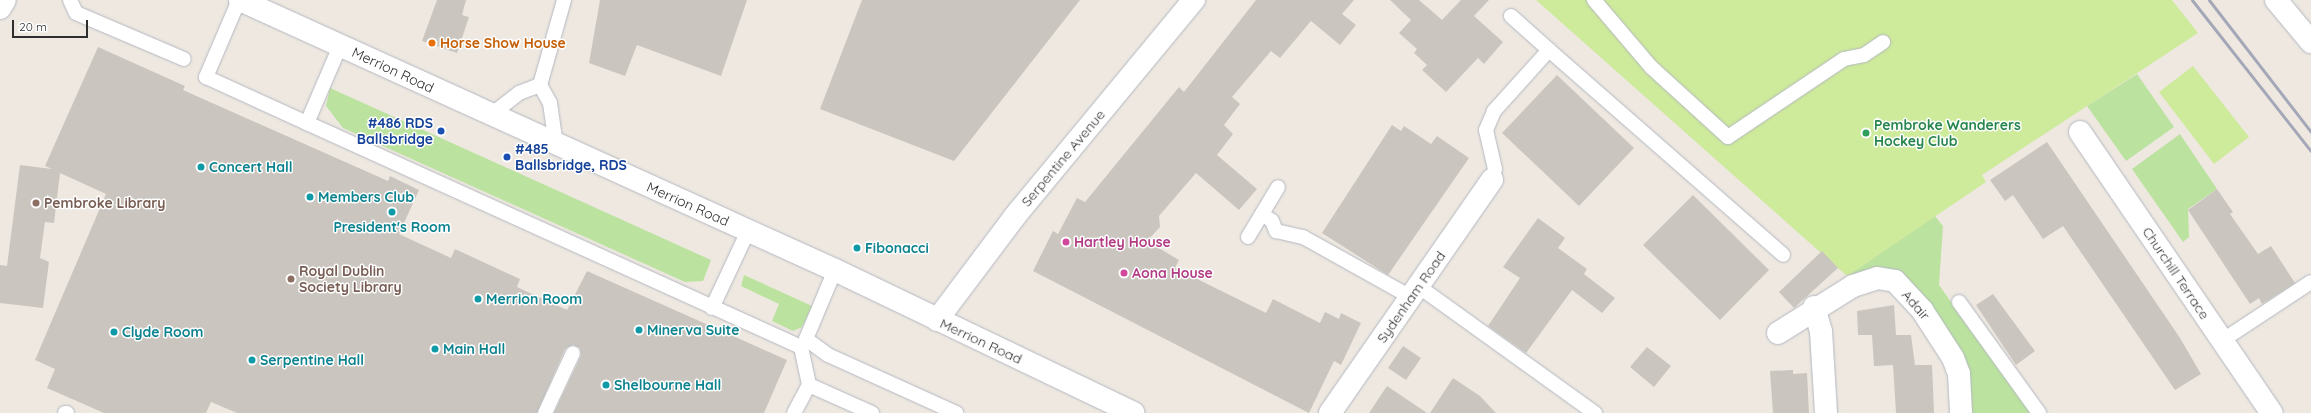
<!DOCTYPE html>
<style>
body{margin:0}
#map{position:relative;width:2311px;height:413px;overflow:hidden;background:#eee8e1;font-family:Quicksand,sans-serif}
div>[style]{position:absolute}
.green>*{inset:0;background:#bbe39f}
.pitch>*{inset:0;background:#ceea9b}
.building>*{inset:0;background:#cac6bf}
.roads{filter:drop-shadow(0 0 1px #b4b8c0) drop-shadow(0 0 1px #b4b8c0)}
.lane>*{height:14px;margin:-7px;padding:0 7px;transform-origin:7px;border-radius:7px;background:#fff}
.street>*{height:22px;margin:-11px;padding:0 11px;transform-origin:11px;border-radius:11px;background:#fff}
.secondary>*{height:22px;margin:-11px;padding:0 11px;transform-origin:11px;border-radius:11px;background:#fff}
.rail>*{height:3px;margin:-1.5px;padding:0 1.5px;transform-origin:1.5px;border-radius:1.5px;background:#a3a7b7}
.dots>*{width:11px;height:11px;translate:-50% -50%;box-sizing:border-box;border:2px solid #fff;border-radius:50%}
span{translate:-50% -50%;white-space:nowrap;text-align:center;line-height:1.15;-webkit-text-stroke:3px #fff;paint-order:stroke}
.food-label{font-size:14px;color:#c56008;font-weight:700}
.left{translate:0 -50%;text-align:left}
.street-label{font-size:14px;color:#2e2e2e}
.transit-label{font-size:14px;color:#164399;font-weight:700}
.right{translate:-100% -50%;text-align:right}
.leisure-label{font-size:14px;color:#27864d;font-weight:700}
.culture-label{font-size:14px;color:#0d838f;font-weight:700}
.education-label{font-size:14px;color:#785e54;font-weight:700}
.hotel-label{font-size:14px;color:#b23c85;font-weight:700}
.scale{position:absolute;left:12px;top:20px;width:76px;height:18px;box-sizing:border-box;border:2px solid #2e2e2e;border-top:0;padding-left:5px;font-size:12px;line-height:14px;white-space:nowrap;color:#2e2e2e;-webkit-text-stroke:3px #fff;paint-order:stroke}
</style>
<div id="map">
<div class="green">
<div style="clip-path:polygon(2137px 74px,2174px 127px,2126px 161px,2087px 106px)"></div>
<div style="clip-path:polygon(330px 88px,711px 260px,703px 281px,685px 282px,343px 128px,326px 106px)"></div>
<div style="clip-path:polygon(2180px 134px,2217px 189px,2188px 209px,2189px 237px,2183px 242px,2132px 169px)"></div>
<div style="clip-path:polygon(1935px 216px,1943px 226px,1939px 285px,2030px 413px,1972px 413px,1970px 374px,1961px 350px,1898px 272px,1882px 267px,1847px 276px)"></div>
<div style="clip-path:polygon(744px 275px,812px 306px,802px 327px,793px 331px,772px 321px,779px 304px,741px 286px)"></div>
</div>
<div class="pitch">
<div style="clip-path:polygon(1536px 0,2172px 0,2198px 33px,1982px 175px,1986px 182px,1847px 276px)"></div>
<div style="clip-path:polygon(2193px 66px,2249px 137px,2214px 164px,2159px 92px)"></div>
</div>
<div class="building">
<div style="clip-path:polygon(437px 0,466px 0,462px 15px,469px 17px,457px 53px,422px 41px)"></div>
<div style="clip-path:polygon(600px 0,747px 0,721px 76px,637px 45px,625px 76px,589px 63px)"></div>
<div style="clip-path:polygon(862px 0,1080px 0,954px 161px,820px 109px)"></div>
<div style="clip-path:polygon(1256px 0,1354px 0,1342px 14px,1356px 25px,1340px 45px,1311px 21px,1280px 58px,1271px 51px,1232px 97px,1240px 104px,1224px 125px,1233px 134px,1217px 155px,1257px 189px,1239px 210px,1196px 173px,1159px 216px,1160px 227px,1147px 241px,1179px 260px,1175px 268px,1266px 313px,1273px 299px,1320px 323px,1325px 312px,1339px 319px,1341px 313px,1361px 323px,1341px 365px,1334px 361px,1309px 413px,1033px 271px,1053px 231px,1058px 234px,1077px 198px,1085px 202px,1179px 87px,1184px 92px)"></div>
<div style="clip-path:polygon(1390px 0,1419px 0,1442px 20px,1461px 0,1489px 0,1474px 16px,1503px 42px,1484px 64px,1478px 58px,1446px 92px,1422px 70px,1427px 65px,1414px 53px,1417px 49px,1399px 33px,1411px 20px)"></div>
<div style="clip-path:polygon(98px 47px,185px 86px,183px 90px,388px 181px,390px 176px,419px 190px,399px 234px,451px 258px,455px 249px,520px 279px,517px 287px,567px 310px,587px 271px,787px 360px,764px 413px,554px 413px,581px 356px,580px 348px,573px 345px,565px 349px,537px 413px,237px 413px,211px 402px,206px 413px,104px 413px,47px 388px,55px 369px,35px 360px,106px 194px,60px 173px,54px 223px,45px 222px,40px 258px,49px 262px,43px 308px,0 303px,0 265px,7px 266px,20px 165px,52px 169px,45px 166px)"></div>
<div style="clip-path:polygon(1557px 75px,1634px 148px,1579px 206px,1502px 133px)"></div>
<div style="clip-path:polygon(1392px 125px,1401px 131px,1404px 126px,1431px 144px,1437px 136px,1469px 158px,1388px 275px,1322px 233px)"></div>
<div style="clip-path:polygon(2047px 142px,2180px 338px,2201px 374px,2175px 390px,2063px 226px,2043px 239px,2013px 195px,2005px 201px,1990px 180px)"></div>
<div style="clip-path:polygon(2217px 189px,2233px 212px,2230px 214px,2258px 254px,2271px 246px,2295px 283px,2262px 304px,2259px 298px,2250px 304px,2188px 210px)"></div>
<div style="clip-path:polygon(1693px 195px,1769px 270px,1720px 320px,1643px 245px)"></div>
<div style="clip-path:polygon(1538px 218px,1565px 238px,1558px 248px,1587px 269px,1584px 274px,1615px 298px,1602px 313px,1572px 290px,1526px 353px,1488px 326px,1520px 278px,1503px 267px)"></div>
<div style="clip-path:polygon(1822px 251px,1838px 268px,1794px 308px,1779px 292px)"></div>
<div style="clip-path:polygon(1993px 294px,2035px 351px,2016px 365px,1976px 305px)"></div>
<div style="clip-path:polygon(1894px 305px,1896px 335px,1911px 335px,1915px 365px,1932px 365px,1934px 413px,1896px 413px,1893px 365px,1874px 366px,1872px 335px,1858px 335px,1857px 311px)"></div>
<div style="clip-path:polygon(1403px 346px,1421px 358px,1406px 380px,1388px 368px)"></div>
<div style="clip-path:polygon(1647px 347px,1671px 366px,1654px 387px,1630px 367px)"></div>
<div style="clip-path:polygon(1793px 370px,1793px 374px,1807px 373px,1809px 413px,1773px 413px,1770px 371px)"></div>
<div style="clip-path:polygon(1453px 378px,1480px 396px,1496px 413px,1430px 413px)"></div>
<div style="clip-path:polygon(1387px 386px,1427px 413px,1369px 413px)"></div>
</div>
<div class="roads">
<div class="lane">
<div style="left:70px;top:0;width:14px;rotate:65deg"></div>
<div style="left:76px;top:13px;width:117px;rotate:23.1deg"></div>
<div style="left:239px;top:0;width:84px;rotate:113.2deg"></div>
<div style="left:206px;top:77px;width:111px;rotate:24.5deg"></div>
<div style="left:1594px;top:0;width:88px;rotate:49.6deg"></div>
<div style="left:1651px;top:67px;width:104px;rotate:42.3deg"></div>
<div style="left:1728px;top:137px;width:140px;rotate:-33.9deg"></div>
<div style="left:1844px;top:59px;width:20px;rotate:-11deg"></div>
<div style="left:1864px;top:55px;width:23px;rotate:-34deg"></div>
<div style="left:1511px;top:16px;width:51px;rotate:41.8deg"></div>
<div style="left:340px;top:46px;width:84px;rotate:113.2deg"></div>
<div style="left:307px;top:123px;width:542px;rotate:24.39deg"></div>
<div style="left:801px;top:347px;width:39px;rotate:78deg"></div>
<div style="left:809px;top:385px;width:69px;rotate:24deg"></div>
<div style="left:491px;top:115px;width:36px;rotate:-38deg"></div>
<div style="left:519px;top:93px;width:22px;rotate:-21deg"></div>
<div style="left:556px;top:145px;width:42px;rotate:-98.1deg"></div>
<div style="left:550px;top:103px;width:21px;rotate:-119deg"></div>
<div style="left:540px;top:85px;width:88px;rotate:-74.2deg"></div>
<div style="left:1492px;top:180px;width:11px;rotate:-75deg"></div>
<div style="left:1495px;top:169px;width:40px;rotate:-103deg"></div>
<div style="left:1486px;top:130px;width:21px;rotate:-67deg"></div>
<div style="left:1494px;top:111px;width:82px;rotate:-48deg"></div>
<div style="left:1549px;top:50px;width:311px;rotate:41.2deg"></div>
<div style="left:1262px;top:214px;width:12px;rotate:35deg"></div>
<div style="left:1272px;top:221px;width:11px;rotate:68deg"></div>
<div style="left:1276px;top:231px;width:28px;rotate:13deg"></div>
<div style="left:1303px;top:237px;width:124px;rotate:29.1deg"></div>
<div style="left:1248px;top:237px;width:58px;rotate:-59deg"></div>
<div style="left:835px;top:270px;width:75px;rotate:112.8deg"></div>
<div style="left:806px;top:339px;width:27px;rotate:36deg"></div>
<div style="left:828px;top:355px;width:141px;rotate:24.4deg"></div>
<div style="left:1418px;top:286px;width:218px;rotate:35.7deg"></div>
<div style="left:1959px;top:302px;width:137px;rotate:54.2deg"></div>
<div style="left:712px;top:308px;width:85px;rotate:-64.9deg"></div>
<div style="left:2223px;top:340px;width:105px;rotate:-33.4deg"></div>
<div style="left:65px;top:413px;width:2px"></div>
<div style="left:545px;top:413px;width:66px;rotate:-65deg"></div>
<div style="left:794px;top:413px;width:32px;rotate:-62deg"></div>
</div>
<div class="street">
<div style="left:2276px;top:0;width:55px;rotate:50.2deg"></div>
<div style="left:2080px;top:132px;width:340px;rotate:55.7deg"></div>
<div style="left:1814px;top:307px;width:25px;rotate:74deg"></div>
<div style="left:1821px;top:331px;width:82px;rotate:86.5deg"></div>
<div style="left:1778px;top:333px;width:89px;rotate:-32.1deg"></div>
<div style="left:1853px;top:286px;width:25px;rotate:-18deg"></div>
<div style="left:1877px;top:278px;width:18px;rotate:9deg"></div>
<div style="left:1895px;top:281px;width:40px;rotate:47deg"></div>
<div style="left:1922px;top:310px;width:57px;rotate:57.1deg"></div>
<div style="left:1953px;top:358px;width:17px;rotate:69deg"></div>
<div style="left:1959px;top:374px;width:39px;rotate:87deg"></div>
<div style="left:1330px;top:413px;width:284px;rotate:-55.2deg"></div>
</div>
<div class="secondary">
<div style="left:240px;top:0;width:653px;rotate:24.41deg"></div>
<div style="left:835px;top:270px;width:331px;rotate:25.6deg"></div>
<div style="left:0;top:8px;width:9px;rotate:-58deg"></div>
<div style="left:937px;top:320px;width:130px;rotate:-53.1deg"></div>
<div style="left:1015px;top:216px;width:281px;rotate:-50.4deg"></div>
</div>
</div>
<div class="rail">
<div style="left:2192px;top:0;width:192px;rotate:51.8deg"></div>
<div style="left:2209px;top:0;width:167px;rotate:52.3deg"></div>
</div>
<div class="dots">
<div style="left:432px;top:43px;background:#e8710a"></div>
<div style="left:441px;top:131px;background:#1a4fb4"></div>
<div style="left:1866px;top:133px;background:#2e9e5b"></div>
<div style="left:507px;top:157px;background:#1a4fb4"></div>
<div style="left:201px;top:167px;background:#0f9aa8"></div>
<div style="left:310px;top:197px;background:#0f9aa8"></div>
<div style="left:36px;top:203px;background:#8d6e63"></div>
<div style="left:392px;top:212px;background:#0f9aa8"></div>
<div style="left:1066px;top:242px;background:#d1479c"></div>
<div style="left:857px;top:248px;background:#0f9aa8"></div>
<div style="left:1124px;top:273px;background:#d1479c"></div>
<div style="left:291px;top:279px;background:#8d6e63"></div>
<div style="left:478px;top:299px;background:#0f9aa8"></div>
<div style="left:639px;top:330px;background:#0f9aa8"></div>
<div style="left:114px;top:332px;background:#0f9aa8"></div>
<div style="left:435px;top:349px;background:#0f9aa8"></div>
<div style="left:252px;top:360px;background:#0f9aa8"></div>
<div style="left:606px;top:385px;background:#0f9aa8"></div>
</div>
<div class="food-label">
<span class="left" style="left:440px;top:43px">Horse Show House</span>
</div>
<div class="street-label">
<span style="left:393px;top:70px;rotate:25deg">Merrion Road</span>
<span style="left:1063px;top:158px;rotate:-50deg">Serpentine Avenue</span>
<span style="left:688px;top:204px;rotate:24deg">Merrion Road</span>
<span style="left:2176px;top:273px;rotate:56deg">Churchill Terrace</span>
<span style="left:1411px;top:297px;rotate:-55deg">Sydenham Road</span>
<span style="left:1916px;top:305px;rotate:49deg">Adair</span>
<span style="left:981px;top:341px;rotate:25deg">Merrion Road</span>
</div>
<div class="transit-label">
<span class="right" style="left:433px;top:131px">#486 RDS<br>Ballsbridge</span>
<span class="left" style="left:515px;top:157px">#485<br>Ballsbridge, RDS</span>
</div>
<div class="leisure-label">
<span class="left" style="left:1874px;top:133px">Pembroke Wanderers<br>Hockey Club</span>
</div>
<div class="culture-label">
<span class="left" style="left:209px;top:167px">Concert Hall</span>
<span class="left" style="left:318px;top:197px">Members Club</span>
<span style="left:392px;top:227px">President's Room</span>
<span class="left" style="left:865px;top:248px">Fibonacci</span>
<span class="left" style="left:486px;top:299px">Merrion Room</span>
<span class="left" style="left:647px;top:330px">Minerva Suite</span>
<span class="left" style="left:122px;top:332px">Clyde Room</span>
<span class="left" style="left:443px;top:349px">Main Hall</span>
<span class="left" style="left:260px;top:360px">Serpentine Hall</span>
<span class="left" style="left:614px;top:385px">Shelbourne Hall</span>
</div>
<div class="education-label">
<span class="left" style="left:44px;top:203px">Pembroke Library</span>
<span class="left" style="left:299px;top:279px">Royal Dublin<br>Society Library</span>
</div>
<div class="hotel-label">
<span class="left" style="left:1074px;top:242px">Hartley House</span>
<span class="left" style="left:1132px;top:273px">Aona House</span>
</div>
<div class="scale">20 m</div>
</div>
